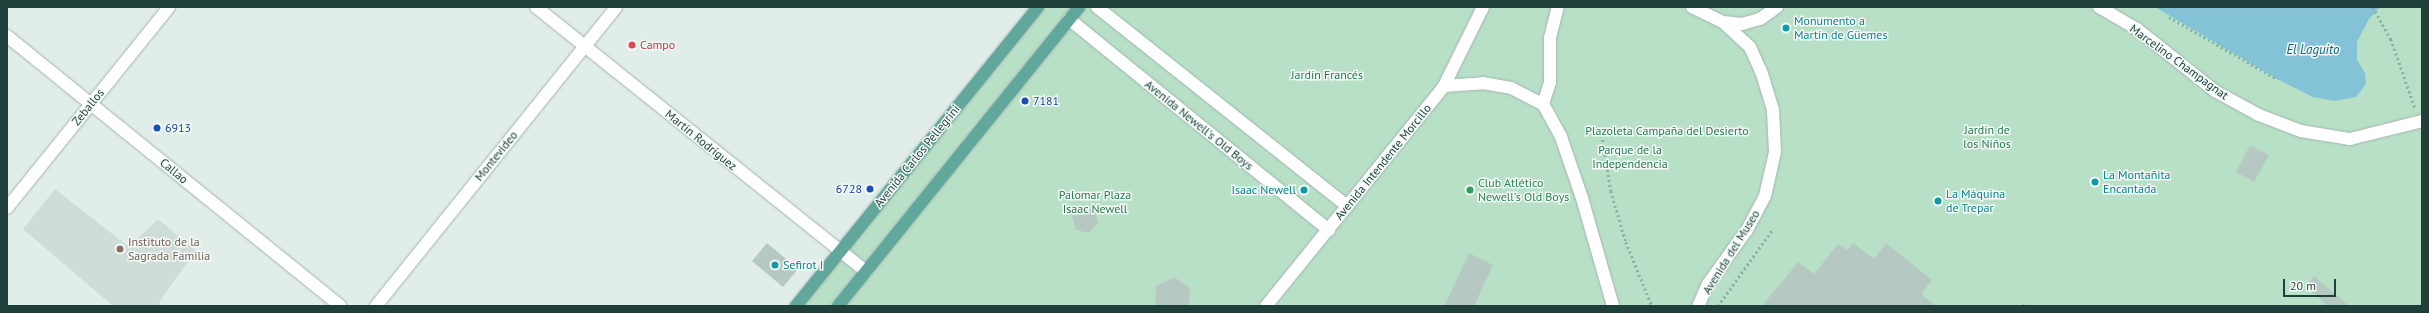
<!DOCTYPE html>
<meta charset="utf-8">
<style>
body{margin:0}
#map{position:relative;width:2429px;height:313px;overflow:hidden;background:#e1ede9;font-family:"PT Sans",sans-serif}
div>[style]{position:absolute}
.built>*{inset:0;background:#cfddd8}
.green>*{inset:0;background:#b8e0c7}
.water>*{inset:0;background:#83c2d7}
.building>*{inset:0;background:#b6c8c2}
.path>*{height:2.5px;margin-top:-1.25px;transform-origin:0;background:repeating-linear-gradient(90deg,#7eb4a8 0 2px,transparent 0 5px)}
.roads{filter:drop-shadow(0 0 1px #a3b5b1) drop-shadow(0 0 1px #a3b5b1)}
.pedestrian>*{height:12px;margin:-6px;padding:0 6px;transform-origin:6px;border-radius:6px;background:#fff}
.minor>*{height:12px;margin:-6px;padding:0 6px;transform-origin:6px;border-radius:6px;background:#fff}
.secondary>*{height:12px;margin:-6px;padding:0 6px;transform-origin:6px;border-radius:6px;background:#fff}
.primary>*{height:12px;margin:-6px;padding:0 6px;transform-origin:6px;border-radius:6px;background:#61a79c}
.dots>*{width:11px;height:11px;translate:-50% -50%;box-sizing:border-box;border:2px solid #f2f9f6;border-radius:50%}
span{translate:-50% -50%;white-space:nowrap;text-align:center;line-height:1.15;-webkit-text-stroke:3px #f2f9f6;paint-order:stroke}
.culture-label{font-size:12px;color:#0d838f}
.left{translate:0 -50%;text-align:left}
.right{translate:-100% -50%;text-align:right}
.health-label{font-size:12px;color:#be3a42}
.street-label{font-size:12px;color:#1f3f3a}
.park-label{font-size:12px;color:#267a4f}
.transit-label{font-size:12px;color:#164399}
.leisure-label{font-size:12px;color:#27864d}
.education-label{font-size:12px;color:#785e54}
.water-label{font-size:13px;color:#146481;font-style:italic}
.frame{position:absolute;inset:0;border:8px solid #1f3f3a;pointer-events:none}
.scale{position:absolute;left:2283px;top:279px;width:53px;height:18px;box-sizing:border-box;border:2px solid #1f3f3a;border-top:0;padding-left:5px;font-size:12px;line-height:14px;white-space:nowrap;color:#1f3f3a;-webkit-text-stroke:3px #f2f9f6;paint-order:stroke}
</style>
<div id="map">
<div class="built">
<div style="clip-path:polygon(55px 189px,129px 247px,158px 219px,196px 251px,159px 302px,162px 306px,113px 306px,23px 229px)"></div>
</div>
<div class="green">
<div style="clip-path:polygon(1038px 7px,2422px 7px,2422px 306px,796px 306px)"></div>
</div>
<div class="water">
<div style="clip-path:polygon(2155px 7px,2380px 7px,2369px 19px,2357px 42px,2357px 60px,2365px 73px,2366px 84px,2356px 97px,2335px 101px,2313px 97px,2277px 79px)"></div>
</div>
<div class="building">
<div style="clip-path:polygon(2250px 145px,2269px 155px,2254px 182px,2236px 172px)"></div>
<div style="clip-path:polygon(1082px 207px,1095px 210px,1098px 223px,1089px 233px,1076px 230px,1072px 217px)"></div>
<div style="clip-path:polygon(767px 243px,798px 269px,783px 287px,752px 261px)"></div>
<div style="clip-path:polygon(1853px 243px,1874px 259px,1886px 243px,1932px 280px,1921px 294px,1936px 306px,1762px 306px,1798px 262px,1814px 274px,1838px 244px,1847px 250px)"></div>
<div style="clip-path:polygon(1469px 253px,1493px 265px,1474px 306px,1444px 306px)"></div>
<div style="clip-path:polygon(2314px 276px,2349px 306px,2328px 306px,2305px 286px)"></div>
<div style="clip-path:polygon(1174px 277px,1190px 288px,1189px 306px,1155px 306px,1156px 286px)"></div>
</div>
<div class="path">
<div style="left:2373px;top:7px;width:37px;rotate:61deg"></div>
<div style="left:2391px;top:39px;width:73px;rotate:70.8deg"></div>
<div style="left:2169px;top:17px;width:125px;rotate:29.9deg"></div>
<div style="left:1602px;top:135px;width:57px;rotate:80.9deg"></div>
<div style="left:1611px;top:191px;width:53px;rotate:73.6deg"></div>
<div style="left:1626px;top:242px;width:69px;rotate:67.9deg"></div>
<div style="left:2023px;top:304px;width:2px;rotate:63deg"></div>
<div style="left:1718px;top:306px;width:93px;rotate:-54.6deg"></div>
</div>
<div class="roads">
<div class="pedestrian">
<div style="left:2099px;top:7px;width:44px;rotate:30.1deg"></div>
<div style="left:2137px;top:29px;width:100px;rotate:38.5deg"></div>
<div style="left:2215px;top:91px;width:50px;rotate:28.6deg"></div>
<div style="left:2259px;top:115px;width:45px;rotate:20.9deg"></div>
<div style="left:2301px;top:131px;width:50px;rotate:9.3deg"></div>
<div style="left:2350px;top:139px;width:74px;rotate:-14deg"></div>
<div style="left:1723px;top:22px;width:19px;rotate:6deg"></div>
<div style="left:1742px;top:24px;width:19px;rotate:-16deg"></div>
<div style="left:1760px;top:19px;width:21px;rotate:-35deg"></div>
<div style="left:1543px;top:104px;width:23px;rotate:-72deg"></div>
<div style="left:1550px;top:82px;width:44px;rotate:-90deg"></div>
<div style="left:1550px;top:38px;width:32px;rotate:-76deg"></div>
</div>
<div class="minor">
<div style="left:536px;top:7px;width:423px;rotate:38.7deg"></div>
<div style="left:1097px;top:7px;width:320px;rotate:38.5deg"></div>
<div style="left:1692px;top:7px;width:34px;rotate:26deg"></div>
<div style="left:1723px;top:22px;width:37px;rotate:43deg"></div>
<div style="left:1750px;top:47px;width:30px;rotate:66deg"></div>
<div style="left:1762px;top:74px;width:38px;rotate:73deg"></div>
<div style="left:1773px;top:110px;width:42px;rotate:87.3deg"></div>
<div style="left:1775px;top:152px;width:45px;rotate:102.8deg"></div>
<div style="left:1765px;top:196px;width:40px;rotate:118deg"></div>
<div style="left:1746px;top:231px;width:65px;rotate:125.6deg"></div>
<div style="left:1708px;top:284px;width:24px;rotate:114deg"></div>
<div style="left:1069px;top:19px;width:335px;rotate:39.1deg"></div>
<div style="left:1444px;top:86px;width:39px;rotate:-4deg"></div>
<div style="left:1483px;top:83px;width:28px;rotate:10deg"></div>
<div style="left:1511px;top:88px;width:36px;rotate:27deg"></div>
<div style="left:1543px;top:104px;width:38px;rotate:61deg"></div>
<div style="left:1561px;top:137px;width:65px;rotate:71deg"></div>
<div style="left:1582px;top:198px;width:112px;rotate:74deg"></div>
<div style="left:7px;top:208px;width:258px;rotate:-51.1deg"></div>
<div style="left:376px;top:306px;width:383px;rotate:-51.2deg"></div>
<div style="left:1266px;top:306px;width:283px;rotate:-51deg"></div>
<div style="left:1444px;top:86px;width:88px;rotate:-63.7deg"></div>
</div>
<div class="secondary">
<div style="left:7px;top:36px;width:429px;rotate:39deg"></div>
</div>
<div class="primary">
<div style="left:796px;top:306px;width:385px;rotate:-51deg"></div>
<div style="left:838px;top:306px;width:384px;rotate:-51.1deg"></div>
</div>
</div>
<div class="dots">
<div style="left:1786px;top:28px;background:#0f9aa8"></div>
<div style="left:632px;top:45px;background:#e0444e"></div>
<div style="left:1025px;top:101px;background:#1a4fb4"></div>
<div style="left:157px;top:128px;background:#1a4fb4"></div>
<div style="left:2095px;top:182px;background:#0f9aa8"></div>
<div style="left:870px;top:189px;background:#1a4fb4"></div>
<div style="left:1304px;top:190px;background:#0f9aa8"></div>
<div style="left:1470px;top:190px;background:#2e9e5b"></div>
<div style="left:1938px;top:201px;background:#0f9aa8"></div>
<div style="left:120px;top:249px;background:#8d6e63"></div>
<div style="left:775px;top:265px;background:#0f9aa8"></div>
</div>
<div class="culture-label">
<span class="left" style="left:1794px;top:28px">Monumento a<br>Martín de Güemes</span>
<span class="left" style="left:2103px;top:182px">La Montañita<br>Encantada</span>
<span class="right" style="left:1296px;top:190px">Isaac Newell</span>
<span class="left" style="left:1946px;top:201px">La Máquina<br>de Trepar</span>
<span class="left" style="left:783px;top:265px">Sefirot I</span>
</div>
<div class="health-label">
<span class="left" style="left:640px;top:45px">Campo</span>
</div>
<div class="street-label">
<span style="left:2179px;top:62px;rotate:36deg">Marcelino Champagnat</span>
<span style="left:88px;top:107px;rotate:-51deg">Zeballos</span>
<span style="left:1199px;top:125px;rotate:39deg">Avenida Newell's Old Boys</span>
<span style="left:701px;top:140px;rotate:39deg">Martín Rodríguez</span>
<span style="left:496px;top:156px;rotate:-51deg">Montevideo</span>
<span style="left:917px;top:156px;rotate:-51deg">Avenida Carlos Pellegrini</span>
<span style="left:1383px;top:162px;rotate:-51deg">Avenida Intendente Morcillo</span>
<span style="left:174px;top:171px;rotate:39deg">Callao</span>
<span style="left:1731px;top:252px;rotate:-58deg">Avenida del Museo</span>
</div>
<div class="park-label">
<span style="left:1327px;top:75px">Jardín Francés</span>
<span style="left:1987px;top:137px">Jardín de<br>los Niños</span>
<span style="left:1667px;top:131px">Plazoleta Campaña del Desierto</span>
<span style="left:1630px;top:157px">Parque de la<br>Independencia</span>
<span style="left:1095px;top:202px">Palomar Plaza<br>Isaac Newell</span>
</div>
<div class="transit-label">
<span class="left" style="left:1033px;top:101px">7181</span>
<span class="left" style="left:165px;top:128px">6913</span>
<span class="right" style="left:862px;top:189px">6728</span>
</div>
<div class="leisure-label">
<span class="left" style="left:1478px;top:190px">Club Atlético<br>Newell's Old Boys</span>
</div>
<div class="education-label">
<span class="left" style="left:128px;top:249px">Instituto de la<br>Sagrada Familia</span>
</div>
<div class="water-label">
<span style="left:2313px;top:50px">El Laguito</span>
</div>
<div class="frame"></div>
<div class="scale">20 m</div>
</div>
